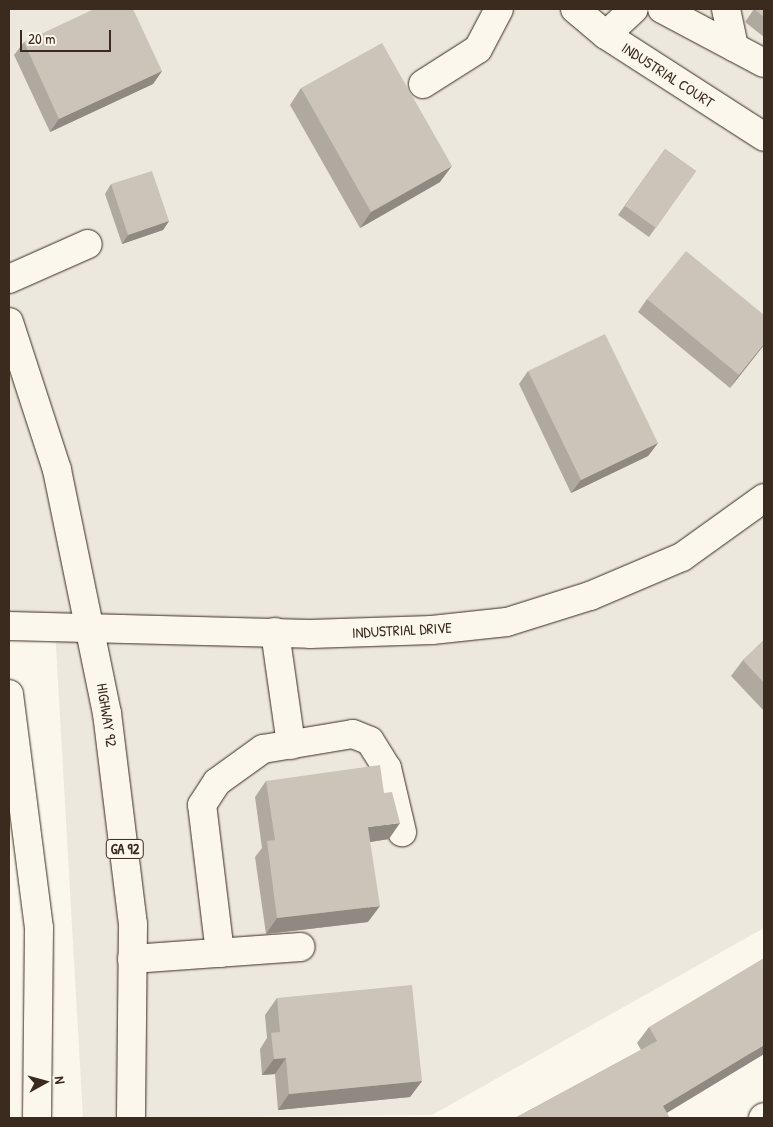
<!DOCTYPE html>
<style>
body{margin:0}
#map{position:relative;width:773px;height:1127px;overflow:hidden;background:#fbf7ec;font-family:"Patrick Hand",sans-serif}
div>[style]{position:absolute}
.built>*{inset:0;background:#ede8dd}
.roads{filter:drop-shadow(0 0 1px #3b2a1e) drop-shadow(0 0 1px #3b2a1e)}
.minor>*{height:28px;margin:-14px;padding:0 14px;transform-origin:14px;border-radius:14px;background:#fbf7ec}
.major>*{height:28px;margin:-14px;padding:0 14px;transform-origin:14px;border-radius:14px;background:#fbf7ec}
.wall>*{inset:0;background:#afa99f}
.shaded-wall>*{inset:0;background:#8f8982}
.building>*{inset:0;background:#ccc4b9}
span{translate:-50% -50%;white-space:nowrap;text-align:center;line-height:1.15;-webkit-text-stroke:4.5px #fbf7ec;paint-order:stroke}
.shield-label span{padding:1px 4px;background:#fbf7ec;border:1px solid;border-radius:4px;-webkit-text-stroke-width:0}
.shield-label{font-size:14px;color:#3b2a1e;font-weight:700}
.street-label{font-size:15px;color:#3b2a1e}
.frame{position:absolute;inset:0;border:10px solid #3b2a1e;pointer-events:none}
.north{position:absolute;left:20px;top:1057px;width:50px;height:50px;-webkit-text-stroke:4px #fbf7ec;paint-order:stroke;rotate:83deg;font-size:14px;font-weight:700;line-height:20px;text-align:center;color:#3b2a1e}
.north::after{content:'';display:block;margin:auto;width:18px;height:22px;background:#3b2a1e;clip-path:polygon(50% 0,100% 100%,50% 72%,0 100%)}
.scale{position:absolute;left:20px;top:30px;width:91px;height:22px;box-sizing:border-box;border:2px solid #3b2a1e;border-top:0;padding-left:6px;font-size:15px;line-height:18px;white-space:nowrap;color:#3b2a1e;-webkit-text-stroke:4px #fbf7ec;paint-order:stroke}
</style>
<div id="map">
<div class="built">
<div style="clip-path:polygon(9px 9px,764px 9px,764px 928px,432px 1115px,83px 1118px,55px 629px,9px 627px)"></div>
</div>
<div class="roads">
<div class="minor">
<div style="left:575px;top:9px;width:40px;rotate:40deg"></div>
<div style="left:606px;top:35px;width:188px;rotate:32.8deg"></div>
<div style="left:662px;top:9px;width:115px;rotate:27.9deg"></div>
<div style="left:726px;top:9px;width:39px;rotate:78deg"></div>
<div style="left:606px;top:35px;width:38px;rotate:-43deg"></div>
<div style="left:423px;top:84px;width:65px;rotate:-32.5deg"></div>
<div style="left:478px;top:49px;width:45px;rotate:-62.3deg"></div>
<div style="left:9px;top:279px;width:86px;rotate:-23.9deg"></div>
<div style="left:9px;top:626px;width:301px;rotate:1.5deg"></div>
<div style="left:310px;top:634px;width:122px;rotate:-1.9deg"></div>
<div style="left:432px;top:630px;width:75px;rotate:-6.1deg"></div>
<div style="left:507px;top:622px;width:87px;rotate:-17.4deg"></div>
<div style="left:590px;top:596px;width:100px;rotate:-23deg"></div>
<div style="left:682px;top:557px;width:101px;rotate:-35.7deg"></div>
<div style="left:275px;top:632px;width:114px;rotate:81.9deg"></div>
<div style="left:220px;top:953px;width:149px;rotate:-96.9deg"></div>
<div style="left:202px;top:805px;width:27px;rotate:-57deg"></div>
<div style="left:217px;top:782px;width:57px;rotate:-35.7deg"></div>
<div style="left:263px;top:749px;width:91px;rotate:-9.5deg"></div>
<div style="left:353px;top:734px;width:18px;rotate:22deg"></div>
<div style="left:370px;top:741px;width:32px;rotate:58deg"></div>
<div style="left:387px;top:768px;width:66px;rotate:76.8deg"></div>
<div style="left:132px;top:959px;width:169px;rotate:-4.1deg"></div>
<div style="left:763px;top:1118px;width:1px;rotate:-45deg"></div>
</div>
<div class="major">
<div style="left:9px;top:322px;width:156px;rotate:72deg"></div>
<div style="left:57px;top:470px;width:248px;rotate:78.4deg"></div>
<div style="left:107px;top:713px;width:213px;rotate:83deg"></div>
<div style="left:133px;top:924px;width:194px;rotate:90.6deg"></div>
<div style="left:9px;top:694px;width:236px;rotate:82.7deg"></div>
<div style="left:39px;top:928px;width:190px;rotate:90.6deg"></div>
</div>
</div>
<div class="wall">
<div style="clip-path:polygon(754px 9px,764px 9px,764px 37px,745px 22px)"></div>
<div style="clip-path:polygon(24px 42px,162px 71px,153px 84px,50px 132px,14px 55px)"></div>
<div style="clip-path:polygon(301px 88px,440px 182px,360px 228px,290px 105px)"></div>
<div style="clip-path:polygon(665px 149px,696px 171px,649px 237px,618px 215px)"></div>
<div style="clip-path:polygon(111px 184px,169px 221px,163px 230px,122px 244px,105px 194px)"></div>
<div style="clip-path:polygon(647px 299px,764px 345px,730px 388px,638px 312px)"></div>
<div style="clip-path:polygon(528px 371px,658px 443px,648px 456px,571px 493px,519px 384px)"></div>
<div style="clip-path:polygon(764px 640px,764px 711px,731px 676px,743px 660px)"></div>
<div style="clip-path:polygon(266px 781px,389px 839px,370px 842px,368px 922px,266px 934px,255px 857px,262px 848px,255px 797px)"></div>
<div style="clip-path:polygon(277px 998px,422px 1081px,410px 1097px,278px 1110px,275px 1074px,262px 1075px,260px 1049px,267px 1038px,265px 1015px)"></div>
<div style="clip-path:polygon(649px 1027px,764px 1054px,667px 1113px,515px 1118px,641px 1050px,637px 1043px)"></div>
</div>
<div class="shaded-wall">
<div style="clip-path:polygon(162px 71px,153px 84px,50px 132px,59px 119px)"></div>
<div style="clip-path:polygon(452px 166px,440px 182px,360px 228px,371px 212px)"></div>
<div style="clip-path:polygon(169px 221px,163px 230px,122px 244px,128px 235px)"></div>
<div style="clip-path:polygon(764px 344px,764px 345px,730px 388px,739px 375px)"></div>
<div style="clip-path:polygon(658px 443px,648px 456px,571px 493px,581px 480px)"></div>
<div style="clip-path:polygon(400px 823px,389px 839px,357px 844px,368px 827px)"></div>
<div style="clip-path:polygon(380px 906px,368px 922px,266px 934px,277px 918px)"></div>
<div style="clip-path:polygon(764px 1045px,764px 1054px,658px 1118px,663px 1106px)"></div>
<div style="clip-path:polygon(286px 1058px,275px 1074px,262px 1075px,274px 1059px)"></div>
<div style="clip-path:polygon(422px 1081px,410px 1097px,278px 1110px,289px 1094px)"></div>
</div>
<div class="building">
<div style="clip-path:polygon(94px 9px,133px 9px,162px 71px,59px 119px,24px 42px)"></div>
<div style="clip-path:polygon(754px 9px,764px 9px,764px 17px)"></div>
<div style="clip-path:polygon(382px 43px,452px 166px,371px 212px,301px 88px)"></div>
<div style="clip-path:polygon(665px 149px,696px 171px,656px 228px,625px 206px)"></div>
<div style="clip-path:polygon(152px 171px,169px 221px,128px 235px,111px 184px)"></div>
<div style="clip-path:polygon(686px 251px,764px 315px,764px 344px,739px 375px,647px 299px)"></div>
<div style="clip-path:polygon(605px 334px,658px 443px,581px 480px,528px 371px)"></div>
<div style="clip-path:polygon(764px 640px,764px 683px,743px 660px)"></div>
<div style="clip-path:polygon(380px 765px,384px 793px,392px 792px,400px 823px,368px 827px,380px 906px,277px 918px,267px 841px,275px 840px,266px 781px)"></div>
<div style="clip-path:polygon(764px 958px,764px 1045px,663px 1106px,670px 1118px,515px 1118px,657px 1041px,649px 1027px)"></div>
<div style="clip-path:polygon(412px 985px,422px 1081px,289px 1094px,286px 1058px,274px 1059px,271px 1033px,280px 1032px,277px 998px)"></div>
</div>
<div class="shield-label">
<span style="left:125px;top:849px">GA 92</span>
</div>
<div class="street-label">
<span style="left:668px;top:75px;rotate:33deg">INDUSTRIAL COURT</span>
<span style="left:402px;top:630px;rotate:-3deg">INDUSTRIAL DRIVE</span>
<span style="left:107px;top:715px;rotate:81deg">HIGHWAY 92</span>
</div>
<div class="frame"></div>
<div class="north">N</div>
<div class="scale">20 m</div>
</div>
